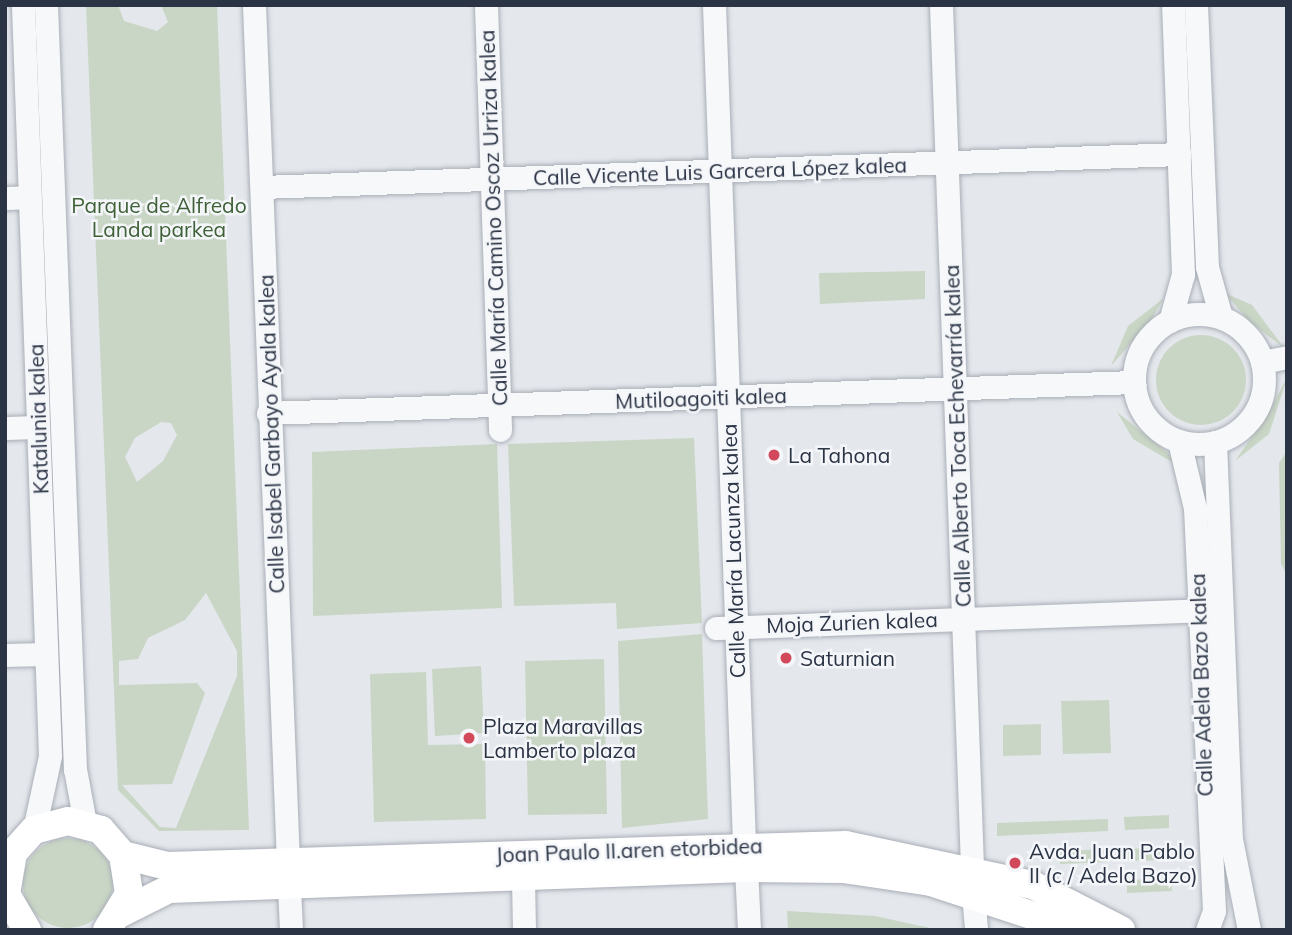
<!DOCTYPE html>
<meta charset="utf-8">
<style>
body{margin:0}
#map{position:relative;width:1292px;height:935px;overflow:hidden;background:#e4e7ec;font-family:Mulish,sans-serif}
div>[style]{position:absolute}
.green>*{inset:0;background:#c9d6c5}
.round{border-radius:50%}
.roads{filter:drop-shadow(0 0 2px #a9aeb7) drop-shadow(0 0 2px #a9aeb7)}
.minor>*{height:23px;margin:-11.5px;padding:0 11.5px;transform-origin:11.5px;border-radius:11.5px;background:#f7f8fa}
.minor>.ring{margin:-11.5px;padding:0;box-sizing:content-box;background:none;border:23px solid #f7f8fa;border-radius:50%}
.major>*{height:28px;margin:-14px;padding:0 14px;transform-origin:14px;border-radius:14px;background:#fff}
.dots>*{width:19px;height:19px;translate:-50% -50%;box-sizing:border-box;border:4px solid #f4f6f9;border-radius:50%}
span{translate:-50% -50%;white-space:nowrap;text-align:center;line-height:1.15;-webkit-text-stroke:5px #f4f6f9;paint-order:stroke}
.street-label{font-size:21px;color:#2b3445}
.park-label{font-size:21px;color:#3f6138}
.poi-label{font-size:21px;color:#2b3445}
.left{translate:0 -50%;text-align:left}
.frame{position:absolute;inset:0;border:7px solid #2b3445;pointer-events:none}
</style>
<div id="map">
<div class="green">
<div style="clip-path:polygon(evenodd,86px 5px,118px 5px,124px 21px,157px 31px,168px 22px,161px 5px,217px 5px,249px 830px,159px 831px,118px 790px,86px 5px,161px 422px,171px 423px,177px 435px,163px 461px,137px 482px,125px 457px,135px 438px,161px 422px,86px 5px,206px 593px,237px 651px,237px 676px,176px 828px,160px 827px,122px 785px,172px 784px,205px 693px,197px 683px,119px 685px,119px 661px,138px 659px,148px 638px,185px 620px,206px 593px)"></div>
<div style="clip-path:polygon(925px 271px,925px 299px,820px 304px,819px 273px)"></div>
<div style="clip-path:polygon(1225px 293px,1252px 305px,1285px 349px,1249px 321px)"></div>
<div style="clip-path:polygon(1164px 298px,1151px 320px,1111px 366px,1128px 326px)"></div>
<div class="round" style="left:1156px;top:335px;width:90px;height:90px"></div>
<div style="clip-path:polygon(1287px 378px,1269px 434px,1235px 461px,1265px 418px)"></div>
<div style="clip-path:polygon(1117px 412px,1168px 453px,1177px 465px,1133px 439px)"></div>
<div style="clip-path:polygon(694px 438px,702px 623px,617px 629px,616px 603px,514px 606px,508px 444px)"></div>
<div style="clip-path:polygon(497px 444px,502px 608px,313px 616px,312px 452px)"></div>
<div style="clip-path:polygon(1287px 451px,1287px 575px,1281px 564px,1279px 463px)"></div>
<div style="clip-path:polygon(702px 634px,708px 819px,622px 828px,618px 641px)"></div>
<div style="clip-path:polygon(604px 659px,607px 814px,528px 815px,525px 661px)"></div>
<div style="clip-path:polygon(481px 666px,484px 733px,435px 736px,432px 669px)"></div>
<div style="clip-path:polygon(426px 672px,428px 745px,485px 744px,486px 819px,374px 822px,370px 674px)"></div>
<div style="clip-path:polygon(1109px 700px,1111px 753px,1063px 754px,1061px 701px)"></div>
<div style="clip-path:polygon(1041px 724px,1041px 755px,1003px 756px,1003px 725px)"></div>
<div style="clip-path:polygon(1169px 815px,1169px 828px,1125px 830px,1124px 817px)"></div>
<div style="clip-path:polygon(1108px 819px,1108px 831px,997px 836px,997px 823px)"></div>
<div class="round" style="left:23px;top:838px;width:90px;height:90px"></div>
<div style="clip-path:polygon(1170px 847px,1171px 860px,1126px 861px,1126px 849px)"></div>
<div style="clip-path:polygon(1107px 849px,1107px 862px,1060px 864px,1059px 851px)"></div>
<div style="clip-path:polygon(1171px 878px,1172px 891px,1127px 893px,1127px 880px)"></div>
<div style="clip-path:polygon(787px 911px,875px 916px,939px 930px,788px 930px)"></div>
</div>
<div class="roads">
<div class="minor">
<div style="left:23px;top:5px;width:751px;rotate:87.94deg"></div>
<div style="left:50px;top:756px;width:76px;rotate:102.2deg"></div>
<div style="left:46px;top:5px;width:765px;rotate:87.83deg"></div>
<div style="left:75px;top:769px;width:55px;rotate:79.5deg"></div>
<div style="left:254px;top:5px;width:859px;rotate:87.73deg"></div>
<div style="left:486px;top:5px;width:425px;rotate:88.1deg"></div>
<div style="left:714px;top:5px;width:840px;rotate:87.95deg"></div>
<div style="left:941px;top:5px;width:863px;rotate:87.94deg"></div>
<div style="left:1196px;top:5px;width:262px;rotate:87.6deg"></div>
<div style="left:1207px;top:267px;width:52px;rotate:74.4deg"></div>
<div style="left:262px;top:187px;width:918px;rotate:-2.06deg"></div>
<div style="left:5px;top:198px;width:24px;rotate:-2deg"></div>
<div class="ring" style="left:1134px;top:314px;width:107px;height:107px"></div>
<div style="left:1170px;top:321px;width:49px;rotate:-74.5deg"></div>
<div style="left:1183px;top:274px;width:269px;rotate:-92.1deg"></div>
<div style="left:1262px;top:362px;width:25px;rotate:-11deg"></div>
<div style="left:268px;top:413px;width:867px;rotate:-2.05deg"></div>
<div style="left:5px;top:428px;width:33px;rotate:-2deg"></div>
<div style="left:1179px;top:441px;width:69px;rotate:76.6deg"></div>
<div style="left:1195px;top:508px;width:403px;rotate:87.3deg"></div>
<div style="left:1214px;top:911px;width:20px;rotate:110deg"></div>
<div style="left:1215px;top:442px;width:397px;rotate:87.7deg"></div>
<div style="left:1231px;top:839px;width:93px;rotate:78.8deg"></div>
<div style="left:716px;top:628px;width:482px;rotate:-2.1deg"></div>
<div style="left:5px;top:655px;width:41px;rotate:-1.4deg"></div>
<div style="left:746px;top:868px;width:62px;rotate:87.2deg"></div>
<div style="left:523px;top:878px;width:52px;rotate:88.9deg"></div>
<div style="left:289px;top:886px;width:44px;rotate:87.4deg"></div>
<div style="left:973px;top:894px;width:36px;rotate:85deg"></div>
</div>
<div class="major">
<div style="left:123px;top:855px;width:45px;rotate:14deg"></div>
<div style="left:167px;top:866px;width:679px;rotate:-1.77deg"></div>
<div style="left:846px;top:845px;width:191px;rotate:12.1deg"></div>
<div style="left:1033px;top:885px;width:99px;rotate:27.1deg"></div>
<div style="left:121px;top:913px;width:54px;rotate:-26.6deg"></div>
<div style="left:169px;top:889px;width:577px;rotate:-2.08deg"></div>
<div style="left:746px;top:868px;width:97px;rotate:0.6deg"></div>
<div style="left:843px;top:869px;width:89px;rotate:8.4deg"></div>
<div style="left:931px;top:882px;width:154px;rotate:18.2deg"></div>
<div style="left:27px;top:930px;width:42px;rotate:-120.3deg"></div>
<div style="left:6px;top:894px;width:42px;rotate:-80.3deg"></div>
<div style="left:13px;top:853px;width:31px;rotate:-48deg"></div>
<div style="left:34px;top:830px;width:35px;rotate:-15deg"></div>
<div style="left:68px;top:821px;width:34px;rotate:15deg"></div>
<div style="left:101px;top:830px;width:33px;rotate:49deg"></div>
<div style="left:123px;top:855px;width:39px;rotate:81deg"></div>
<div style="left:129px;top:894px;width:42px;rotate:121.4deg"></div>
</div>
</div>
<div class="dots">
<div style="left:774px;top:455px;background:#d1495b"></div>
<div style="left:786px;top:658px;background:#d1495b"></div>
<div style="left:469px;top:738px;background:#d1495b"></div>
<div style="left:1015px;top:863px;background:#d1495b"></div>
</div>
<div class="street-label">
<span style="left:720px;top:171px;rotate:-2deg">Calle Vicente Luis Garcera López kalea</span>
<span style="left:493px;top:218px;rotate:-92deg">Calle María Camino Oscoz Urriza kalea</span>
<span style="left:701px;top:398px;rotate:-2deg">Mutiloagoiti kalea</span>
<span style="left:38px;top:419px;rotate:-92deg">Katalunia kalea</span>
<span style="left:271px;top:434px;rotate:-92deg">Calle Isabel Garbayo Ayala kalea</span>
<span style="left:957px;top:436px;rotate:-92deg">Calle Alberto Toca Echevarría kalea</span>
<span style="left:733px;top:551px;rotate:-92deg">Calle María Lacunza kalea</span>
<span style="left:852px;top:622px;rotate:-2deg">Moja Zurien kalea</span>
<span style="left:1201px;top:685px;rotate:-92deg">Calle Adela Bazo kalea</span>
<span style="left:629px;top:850px;rotate:-2deg">Joan Paulo II.aren etorbidea</span>
</div>
<div class="park-label">
<span style="left:159px;top:217px">Parque de Alfredo<br>Landa parkea</span>
</div>
<div class="poi-label">
<span class="left" style="left:788px;top:455px">La Tahona</span>
<span class="left" style="left:800px;top:658px">Saturnian</span>
<span class="left" style="left:483px;top:738px">Plaza Maravillas<br>Lamberto plaza</span>
<span class="left" style="left:1029px;top:863px">Avda. Juan Pablo<br>II (c / Adela Bazo)</span>
</div>
<div class="frame"></div>
</div>
